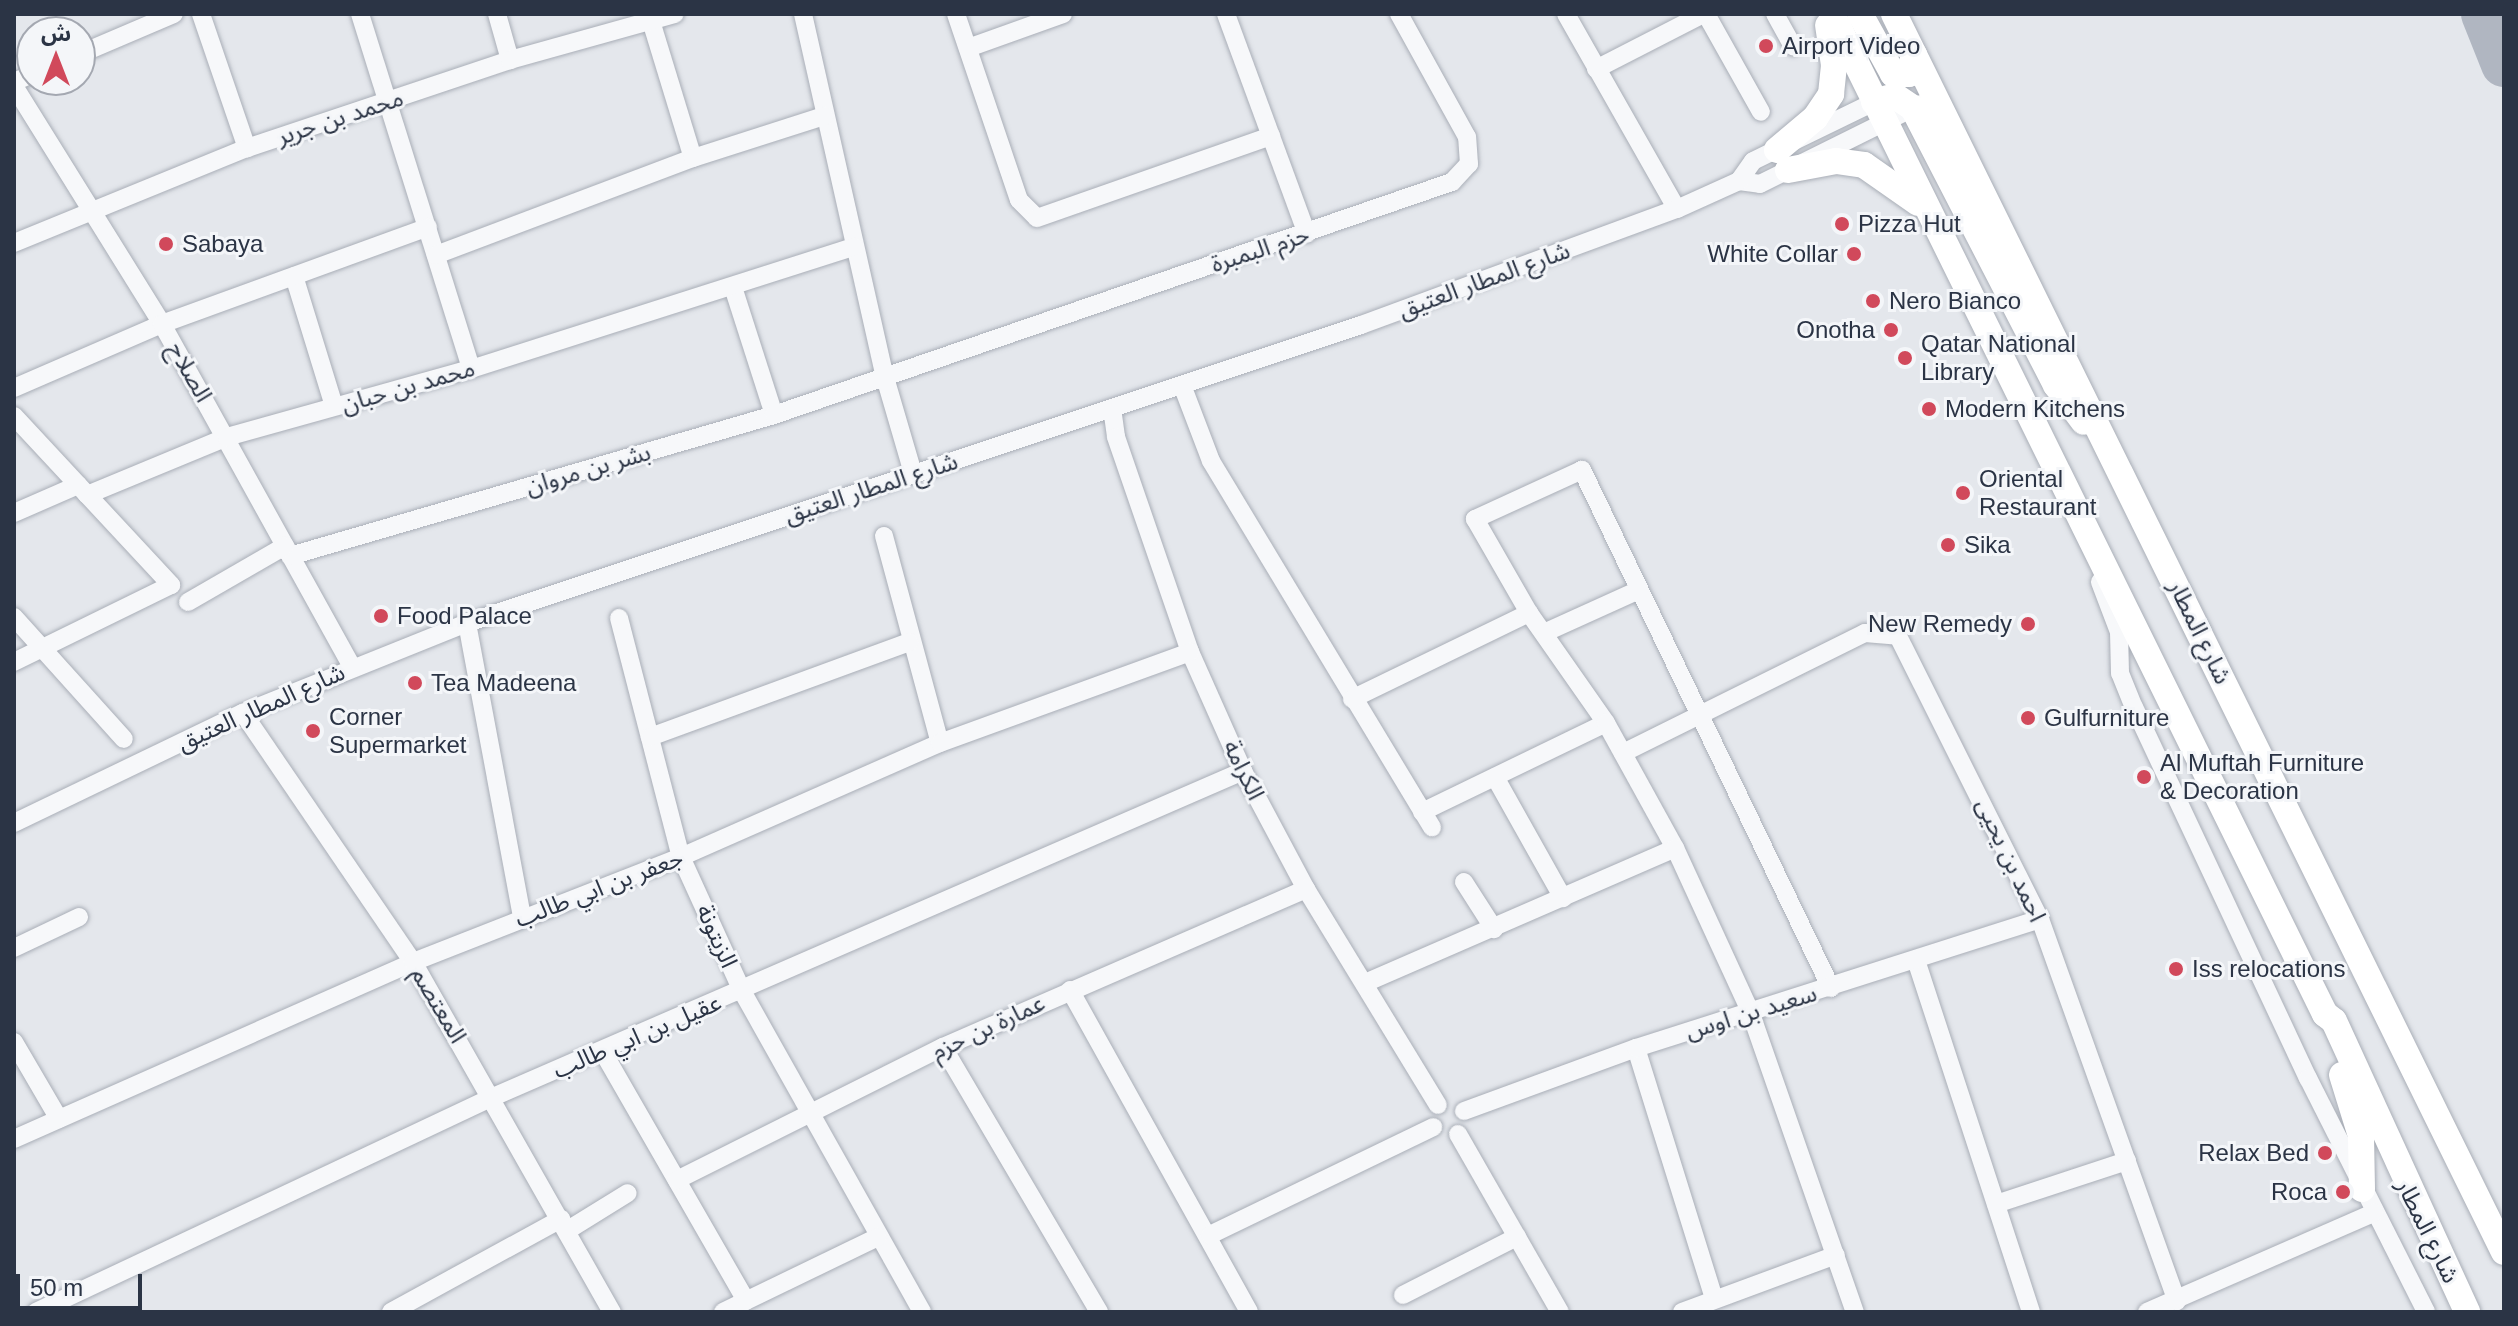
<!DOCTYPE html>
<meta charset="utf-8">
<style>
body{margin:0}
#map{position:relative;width:2518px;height:1326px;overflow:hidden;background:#e4e7ec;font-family:Arial,"Noto Sans Arabic",sans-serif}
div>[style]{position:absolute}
.taxiway>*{height:46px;margin:-23px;padding:0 23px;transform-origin:23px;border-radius:23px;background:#b0b6c1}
.roads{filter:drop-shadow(0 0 2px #a9aeb7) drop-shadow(0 0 2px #a9aeb7)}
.minor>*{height:18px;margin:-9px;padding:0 9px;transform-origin:9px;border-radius:9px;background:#f7f8fa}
.highway>*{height:26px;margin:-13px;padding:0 13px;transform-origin:13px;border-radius:13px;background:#fff}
.dots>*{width:22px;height:22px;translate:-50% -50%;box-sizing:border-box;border:4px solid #f4f6f9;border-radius:50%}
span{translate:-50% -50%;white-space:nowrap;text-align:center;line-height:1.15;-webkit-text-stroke:6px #f4f6f9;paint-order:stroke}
.poi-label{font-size:24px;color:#2b3445}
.left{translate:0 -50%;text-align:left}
.right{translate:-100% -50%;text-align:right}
.street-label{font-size:24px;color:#2b3445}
.frame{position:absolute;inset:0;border:16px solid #2b3445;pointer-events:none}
.north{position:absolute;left:16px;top:16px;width:80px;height:80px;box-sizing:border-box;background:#f4f6f9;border:2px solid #a4a8b1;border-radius:50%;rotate:0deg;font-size:22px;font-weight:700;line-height:32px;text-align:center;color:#2b3445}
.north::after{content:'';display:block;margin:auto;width:28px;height:36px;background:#d1495b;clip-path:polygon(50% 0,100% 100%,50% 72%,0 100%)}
.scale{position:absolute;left:16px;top:1274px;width:126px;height:36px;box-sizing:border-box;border:4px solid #2b3445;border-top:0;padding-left:10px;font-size:24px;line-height:28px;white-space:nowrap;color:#2b3445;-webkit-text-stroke:6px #f4f6f9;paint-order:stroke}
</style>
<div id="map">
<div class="taxiway">
<div style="left:2484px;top:14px;width:54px;rotate:68.2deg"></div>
</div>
<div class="roads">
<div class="minor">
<div style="left:201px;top:14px;width:142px;rotate:71.1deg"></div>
<div style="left:360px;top:14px;width:372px;rotate:72.6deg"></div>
<div style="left:497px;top:14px;width:48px;rotate:74.2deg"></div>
<div style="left:803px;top:14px;width:369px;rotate:77.3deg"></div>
<div style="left:884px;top:374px;width:103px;rotate:73.7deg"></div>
<div style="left:956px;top:14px;width:196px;rotate:71.3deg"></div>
<div style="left:1019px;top:200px;width:25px;rotate:45deg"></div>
<div style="left:1037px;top:218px;width:248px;rotate:-19.3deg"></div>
<div style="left:1226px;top:14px;width:234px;rotate:69.8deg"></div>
<div style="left:1566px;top:14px;width:224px;rotate:60.4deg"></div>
<div style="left:1706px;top:14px;width:112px;rotate:60.7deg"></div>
<div style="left:1775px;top:14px;width:37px;rotate:61deg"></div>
<div style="left:651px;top:21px;width:143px;rotate:73deg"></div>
<div style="left:968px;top:48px;width:101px;rotate:-19.7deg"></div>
<div style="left:80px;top:54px;width:102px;rotate:-23.1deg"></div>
<div style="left:1596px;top:69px;width:120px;rotate:-27.2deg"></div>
<div style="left:14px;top:82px;width:20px;rotate:-24deg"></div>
<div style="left:14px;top:86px;width:280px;rotate:58.1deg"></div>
<div style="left:162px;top:324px;width:392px;rotate:61deg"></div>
<div style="left:1739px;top:181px;width:21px;rotate:8deg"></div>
<div style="left:1760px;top:184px;width:180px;rotate:-26.4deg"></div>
<div style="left:14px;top:243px;width:252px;rotate:-22.2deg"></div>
<div style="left:247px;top:148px;width:277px;rotate:-18.5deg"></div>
<div style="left:510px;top:60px;width:171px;rotate:-15.6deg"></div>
<div style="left:436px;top:255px;width:275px;rotate:-20.7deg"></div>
<div style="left:693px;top:158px;width:138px;rotate:-17.8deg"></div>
<div style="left:294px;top:276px;width:136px;rotate:72.9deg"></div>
<div style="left:733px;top:287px;width:134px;rotate:72.2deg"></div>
<div style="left:1182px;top:385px;width:81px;rotate:69.1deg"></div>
<div style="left:1211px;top:461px;width:428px;rotate:58.9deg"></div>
<div style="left:14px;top:388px;width:161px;rotate:-23.4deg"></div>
<div style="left:162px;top:324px;width:283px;rotate:-20deg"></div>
<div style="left:1112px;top:408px;width:29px;rotate:82deg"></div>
<div style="left:1116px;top:437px;width:227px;rotate:71deg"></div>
<div style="left:1190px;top:652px;width:130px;rotate:66deg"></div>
<div style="left:1243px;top:771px;width:134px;rotate:61.9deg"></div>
<div style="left:1306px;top:889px;width:253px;rotate:58.6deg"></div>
<div style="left:14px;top:416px;width:231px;rotate:47.1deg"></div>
<div style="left:171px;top:585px;width:175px;rotate:153.9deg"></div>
<div style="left:87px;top:495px;width:152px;rotate:-22.5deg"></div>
<div style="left:227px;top:437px;width:253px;rotate:-15.6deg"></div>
<div style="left:471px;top:369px;width:402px;rotate:-17.7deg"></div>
<div style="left:14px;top:513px;width:70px;rotate:-23.6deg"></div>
<div style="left:884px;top:536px;width:214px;rotate:74.9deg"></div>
<div style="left:290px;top:556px;width:504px;rotate:-16.24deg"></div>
<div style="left:774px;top:415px;width:717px;rotate:-18.97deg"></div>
<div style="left:1452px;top:182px;width:25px;rotate:-47deg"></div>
<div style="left:1469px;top:164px;width:27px;rotate:-94deg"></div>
<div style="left:1467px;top:137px;width:141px;rotate:-118.9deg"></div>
<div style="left:2100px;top:582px;width:53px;rotate:69.2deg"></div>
<div style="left:2119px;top:632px;width:41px;rotate:88.6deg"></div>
<div style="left:2120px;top:673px;width:37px;rotate:68deg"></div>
<div style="left:2134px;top:707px;width:410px;rotate:64.9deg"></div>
<div style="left:2308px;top:1078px;width:262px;rotate:63.2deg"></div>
<div style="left:188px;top:602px;width:112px;rotate:-30deg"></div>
<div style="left:14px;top:617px;width:164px;rotate:48deg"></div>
<div style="left:619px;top:618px;width:247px;rotate:75.5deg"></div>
<div style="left:681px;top:857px;width:147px;rotate:65.5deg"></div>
<div style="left:742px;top:991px;width:368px;rotate:60.7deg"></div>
<div style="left:467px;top:623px;width:299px;rotate:79.4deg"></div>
<div style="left:1546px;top:632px;width:102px;rotate:-24.3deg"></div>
<div style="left:1352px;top:699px;width:197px;rotate:-25.9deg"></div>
<div style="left:243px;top:713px;width:301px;rotate:55.7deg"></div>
<div style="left:413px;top:962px;width:403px;rotate:60.4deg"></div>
<div style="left:650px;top:737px;width:276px;rotate:-20.1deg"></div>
<div style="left:1623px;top:753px;width:270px;rotate:-26.4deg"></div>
<div style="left:1865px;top:633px;width:33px;rotate:5deg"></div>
<div style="left:1898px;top:636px;width:317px;rotate:63.4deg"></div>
<div style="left:2040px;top:919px;width:406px;rotate:70.3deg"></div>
<div style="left:1495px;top:777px;width:139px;rotate:60.7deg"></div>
<div style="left:1422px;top:812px;width:204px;rotate:-25.8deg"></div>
<div style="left:14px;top:823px;width:254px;rotate:-25.7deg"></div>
<div style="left:243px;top:713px;width:241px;rotate:-21.9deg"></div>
<div style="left:467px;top:623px;width:942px;rotate:-18.43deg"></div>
<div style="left:1361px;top:325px;width:337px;rotate:-20.2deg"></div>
<div style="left:1677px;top:209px;width:68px;rotate:-24.3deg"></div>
<div style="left:1739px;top:181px;width:24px;rotate:-55deg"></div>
<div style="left:1753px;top:161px;width:135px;rotate:-26deg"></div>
<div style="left:1464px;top:882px;width:56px;rotate:57.4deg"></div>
<div style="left:14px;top:948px;width:72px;rotate:-25.5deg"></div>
<div style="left:1916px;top:960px;width:370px;rotate:71.9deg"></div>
<div style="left:1365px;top:983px;width:338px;rotate:-23.5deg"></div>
<div style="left:1831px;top:988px;width:575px;rotate:-115.67deg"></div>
<div style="left:1582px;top:470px;width:118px;rotate:155.4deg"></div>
<div style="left:1475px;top:519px;width:108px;rotate:60.1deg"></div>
<div style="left:1529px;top:613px;width:134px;rotate:55deg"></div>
<div style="left:1606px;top:723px;width:143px;rotate:61.1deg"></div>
<div style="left:1675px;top:848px;width:179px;rotate:65.3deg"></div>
<div style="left:1750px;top:1011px;width:319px;rotate:70.8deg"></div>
<div style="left:1070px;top:990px;width:368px;rotate:60.9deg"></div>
<div style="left:14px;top:1042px;width:89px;rotate:59.7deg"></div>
<div style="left:943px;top:1047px;width:308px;rotate:59.5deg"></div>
<div style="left:1636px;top:1048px;width:263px;rotate:72.7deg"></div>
<div style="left:603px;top:1052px;width:287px;rotate:60.1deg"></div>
<div style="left:1464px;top:1111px;width:183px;rotate:-20.1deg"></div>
<div style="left:1636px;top:1048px;width:424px;rotate:-17.7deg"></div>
<div style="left:1458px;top:1134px;width:205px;rotate:60.2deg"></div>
<div style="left:14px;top:1139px;width:436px;rotate:-23.9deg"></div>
<div style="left:413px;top:962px;width:288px;rotate:-21.4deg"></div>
<div style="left:681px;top:857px;width:283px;rotate:-23.8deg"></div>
<div style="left:940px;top:743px;width:266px;rotate:-20deg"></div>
<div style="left:677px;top:1180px;width:297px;rotate:-26.6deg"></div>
<div style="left:943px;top:1047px;width:396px;rotate:-23.5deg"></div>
<div style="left:1996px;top:1204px;width:138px;rotate:-18.2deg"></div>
<div style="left:568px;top:1230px;width:70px;rotate:-31.7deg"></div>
<div style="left:1210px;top:1235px;width:248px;rotate:-25.8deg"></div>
<div style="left:1403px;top:1295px;width:128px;rotate:-27deg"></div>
<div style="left:36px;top:1312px;width:505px;rotate:-25.2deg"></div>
<div style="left:493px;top:1097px;width:818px;rotate:-23.49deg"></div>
<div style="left:391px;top:1312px;width:194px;rotate:-28.7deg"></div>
<div style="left:723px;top:1312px;width:172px;rotate:-25.8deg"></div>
<div style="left:1682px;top:1312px;width:164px;rotate:-20.3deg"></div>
<div style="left:2147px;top:1312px;width:248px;rotate:-23.6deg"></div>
</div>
<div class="highway">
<div style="left:1832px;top:14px;width:1115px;rotate:63.76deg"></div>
<div style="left:2325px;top:1014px;width:11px;rotate:38deg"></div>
<div style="left:2334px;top:1021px;width:320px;rotate:65.4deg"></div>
<div style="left:1860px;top:14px;width:68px;rotate:61.2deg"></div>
<div style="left:1893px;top:74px;width:16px"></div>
<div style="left:1909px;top:74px;width:20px;rotate:-75deg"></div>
<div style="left:1894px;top:14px;width:1380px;rotate:63.77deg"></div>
<div style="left:1874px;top:102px;width:22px;rotate:-16deg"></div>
<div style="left:1895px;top:96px;width:22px;rotate:34deg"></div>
<div style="left:1913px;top:108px;width:312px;rotate:62.7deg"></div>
<div style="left:2056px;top:385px;width:46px;rotate:52.9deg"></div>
<div style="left:1777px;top:150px;width:50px;rotate:-40.1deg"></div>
<div style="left:1815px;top:118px;width:29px;rotate:-56deg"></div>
<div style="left:1831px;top:94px;width:29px;rotate:-84deg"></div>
<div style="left:1834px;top:65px;width:40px;rotate:-98.5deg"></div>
<div style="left:1788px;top:170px;width:49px;rotate:-10.6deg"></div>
<div style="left:1836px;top:161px;width:28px;rotate:8deg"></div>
<div style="left:1864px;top:165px;width:66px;rotate:35.1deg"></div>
<div style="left:2342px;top:1075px;width:64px;rotate:72.7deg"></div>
<div style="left:2361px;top:1136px;width:53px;rotate:88.9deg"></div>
</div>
</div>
<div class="dots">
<div style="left:1766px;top:46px;background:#d1495b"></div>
<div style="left:1842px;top:224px;background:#d1495b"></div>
<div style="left:166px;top:244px;background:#d1495b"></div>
<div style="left:1854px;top:254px;background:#d1495b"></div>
<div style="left:1873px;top:301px;background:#d1495b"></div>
<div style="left:1891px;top:330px;background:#d1495b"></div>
<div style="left:1905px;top:358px;background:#d1495b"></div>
<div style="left:1929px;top:409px;background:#d1495b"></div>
<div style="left:1963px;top:493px;background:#d1495b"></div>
<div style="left:1948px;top:545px;background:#d1495b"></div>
<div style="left:381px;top:616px;background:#d1495b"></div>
<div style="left:2028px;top:624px;background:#d1495b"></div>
<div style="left:415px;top:683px;background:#d1495b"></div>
<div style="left:2028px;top:718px;background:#d1495b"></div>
<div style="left:313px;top:731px;background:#d1495b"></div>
<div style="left:2144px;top:777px;background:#d1495b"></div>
<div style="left:2176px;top:969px;background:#d1495b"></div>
<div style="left:2325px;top:1153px;background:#d1495b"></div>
<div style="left:2343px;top:1192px;background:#d1495b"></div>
</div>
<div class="poi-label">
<span class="left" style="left:1782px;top:46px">Airport Video</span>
<span class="left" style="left:1858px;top:224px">Pizza Hut</span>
<span class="left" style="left:182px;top:244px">Sabaya</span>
<span class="right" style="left:1838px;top:254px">White Collar</span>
<span class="left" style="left:1889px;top:301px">Nero Bianco</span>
<span class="right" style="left:1875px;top:330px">Onotha</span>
<span class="left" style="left:1921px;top:358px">Qatar National<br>Library</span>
<span class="left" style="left:1945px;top:409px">Modern Kitchens</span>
<span class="left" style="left:1979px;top:493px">Oriental<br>Restaurant</span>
<span class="left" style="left:1964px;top:545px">Sika</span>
<span class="left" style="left:397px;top:616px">Food Palace</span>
<span class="right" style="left:2012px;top:624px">New Remedy</span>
<span class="left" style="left:431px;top:683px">Tea Madeena</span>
<span class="left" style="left:329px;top:731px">Corner<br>Supermarket</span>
<span class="left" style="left:2044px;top:718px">Gulfurniture</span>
<span class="left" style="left:2160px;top:777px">Al Muftah Furniture<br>&amp; Decoration</span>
<span class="left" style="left:2192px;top:969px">Iss relocations</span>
<span class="right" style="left:2309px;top:1153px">Relax Bed</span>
<span class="right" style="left:2327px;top:1192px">Roca</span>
</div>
<div class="street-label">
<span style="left:340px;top:117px;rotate:-18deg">محمد بن جرير</span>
<span style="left:1260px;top:249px;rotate:-18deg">حزم البمبرة</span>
<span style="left:1484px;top:280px;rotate:-20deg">شارع المطار العتيق</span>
<span style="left:190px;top:372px;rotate:60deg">الصلاح</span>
<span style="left:408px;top:386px;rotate:-16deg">محمد بن حبان</span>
<span style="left:588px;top:469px;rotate:-16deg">بشر بن مروان</span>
<span style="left:871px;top:488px;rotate:-18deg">شارع المطار العتيق</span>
<span style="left:2200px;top:632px;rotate:64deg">شارع المطار</span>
<span style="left:261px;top:707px;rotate:-24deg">شارع المطار العتيق</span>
<span style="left:1244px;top:770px;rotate:64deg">الكرامة</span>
<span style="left:2011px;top:860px;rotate:65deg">احمد بن يحيى</span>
<span style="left:599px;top:888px;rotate:-21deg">جعفر بن ابي طالب</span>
<span style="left:717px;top:936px;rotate:66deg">الزيتونة</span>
<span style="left:439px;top:1005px;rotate:59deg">المعتصم</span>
<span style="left:1751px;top:1012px;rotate:-17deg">سعيد بن اوس</span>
<span style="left:988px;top:1027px;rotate:-25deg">عمارة بن حزم</span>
<span style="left:637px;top:1036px;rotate:-23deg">عقيل بن ابي طالب</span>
<span style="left:2428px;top:1231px;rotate:64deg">شارع المطار</span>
</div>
<div class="frame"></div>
<div class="north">ش</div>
<div class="scale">50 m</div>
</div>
